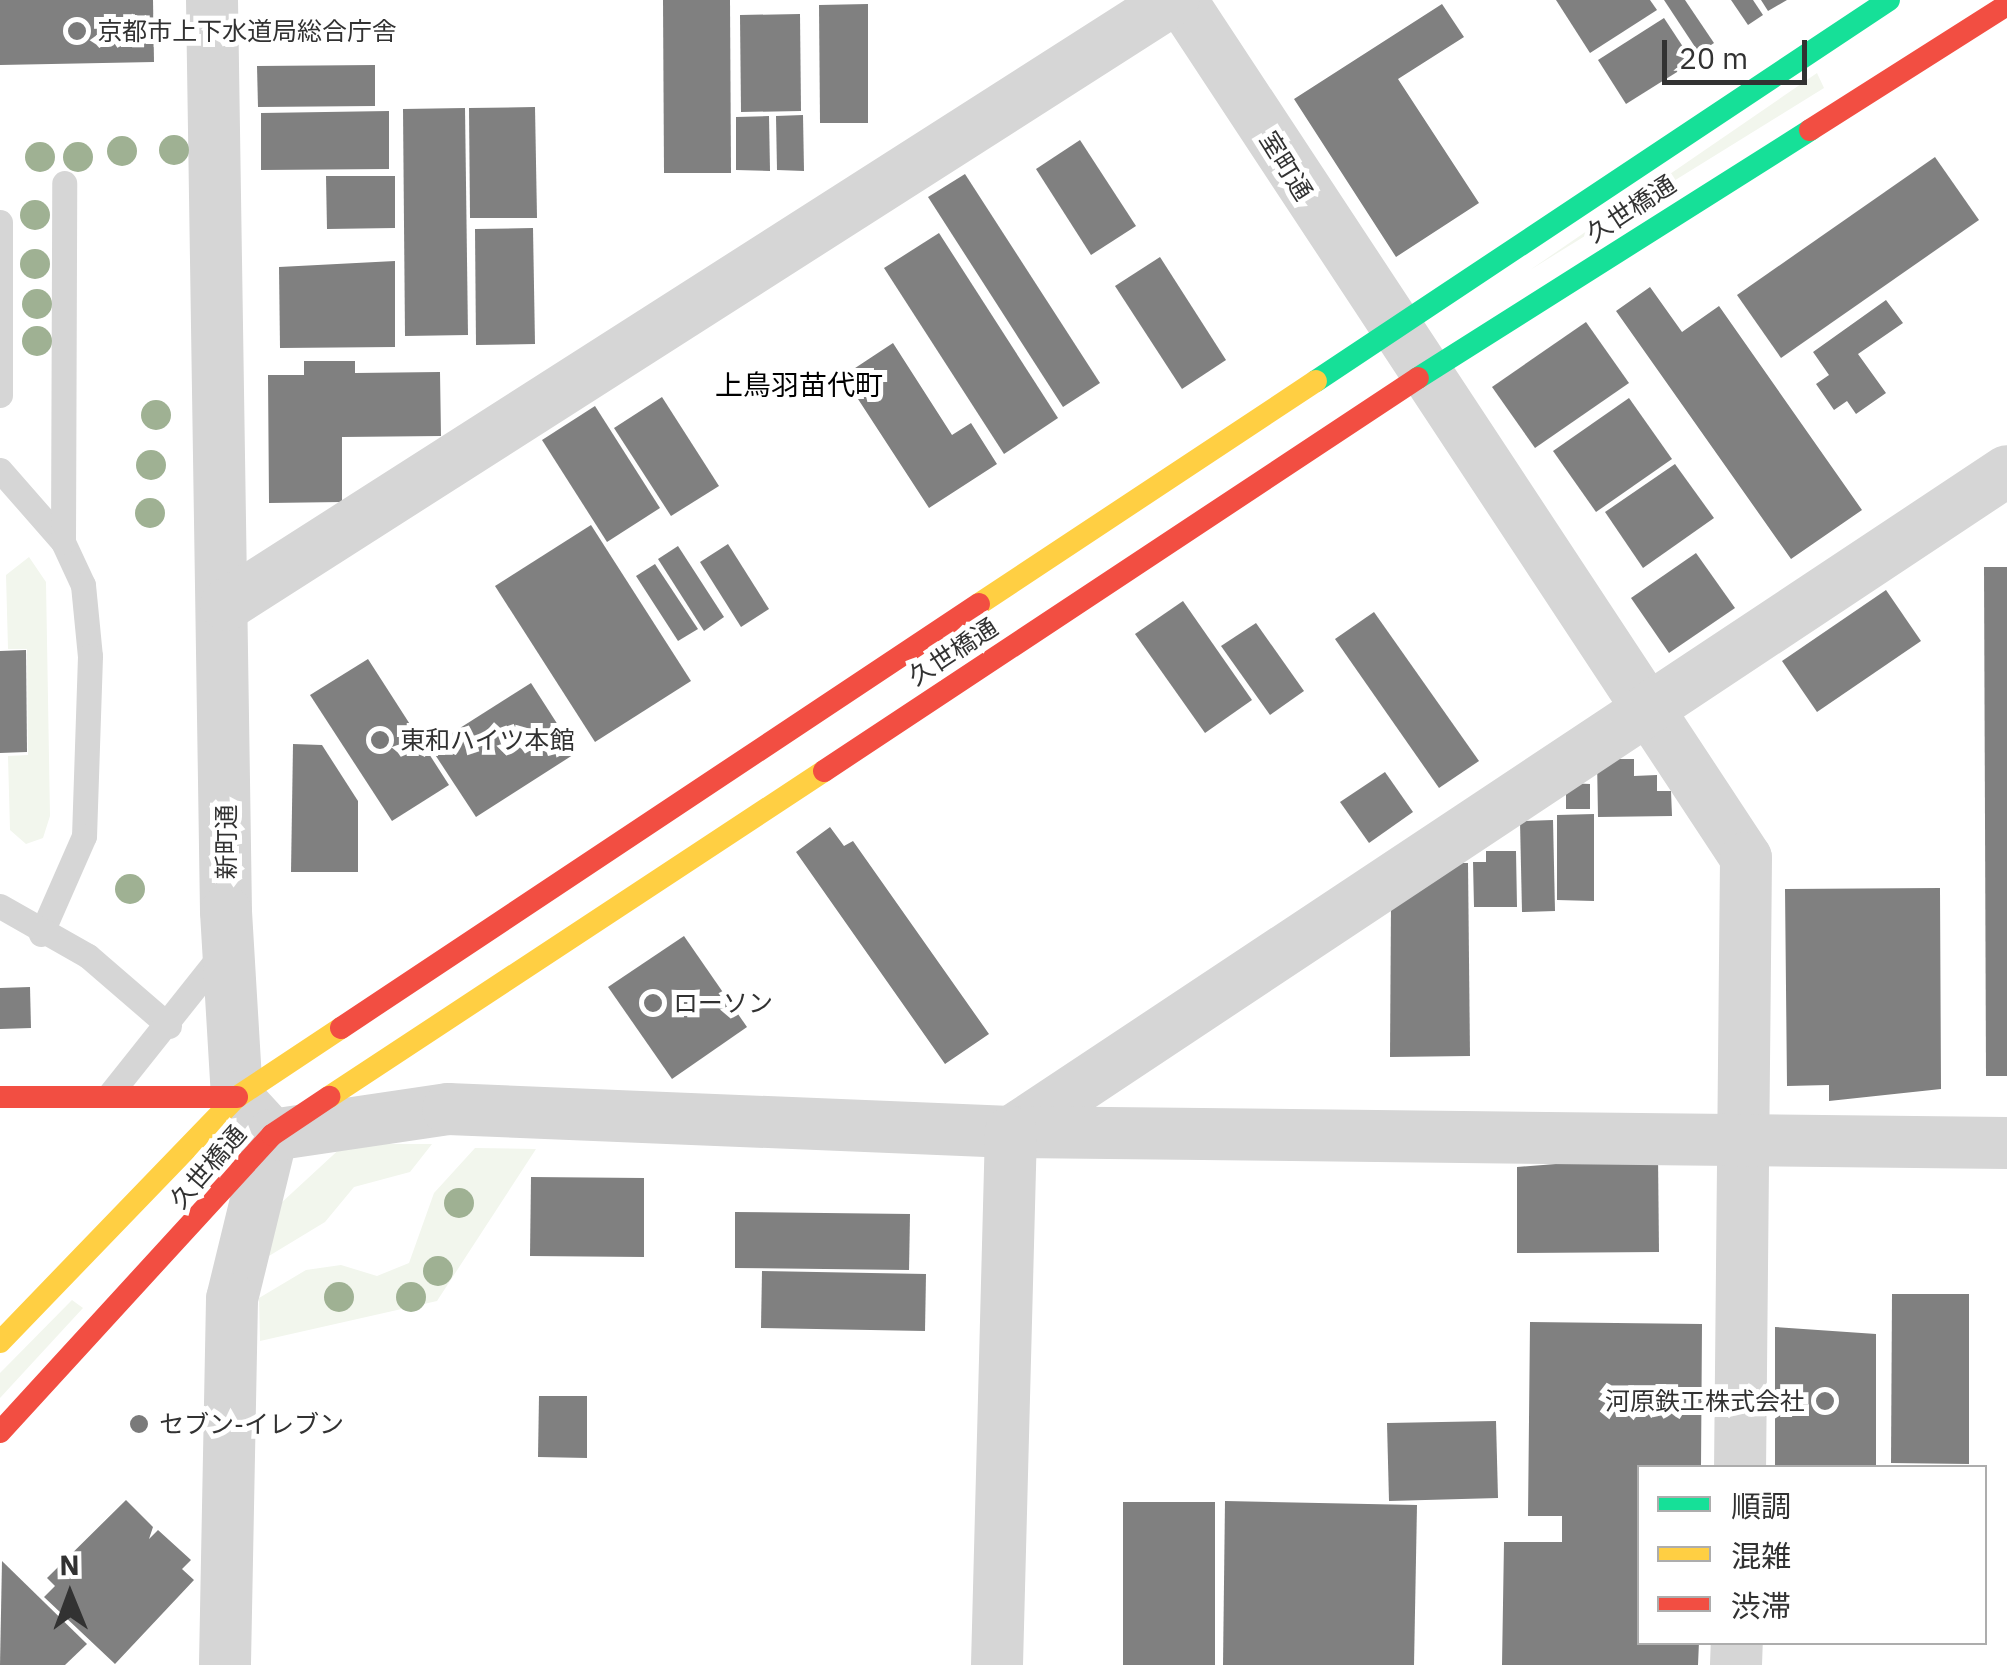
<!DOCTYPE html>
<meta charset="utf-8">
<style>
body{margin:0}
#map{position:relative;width:2007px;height:1665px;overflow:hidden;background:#fff;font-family:"IBM Plex Sans","Noto Sans JP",sans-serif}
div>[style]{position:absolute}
.green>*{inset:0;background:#f2f6ed}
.building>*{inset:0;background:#808080}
.lane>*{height:25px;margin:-12.5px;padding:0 12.5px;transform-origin:12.5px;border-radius:12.5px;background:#d6d6d6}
.street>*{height:52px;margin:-26px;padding:0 26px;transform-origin:26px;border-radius:26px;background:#d6d6d6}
.fast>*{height:22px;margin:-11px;padding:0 11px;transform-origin:11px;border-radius:11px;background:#16e098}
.slow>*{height:22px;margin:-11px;padding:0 11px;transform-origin:11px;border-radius:11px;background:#ffcf43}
.jam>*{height:22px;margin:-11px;padding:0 11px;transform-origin:11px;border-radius:11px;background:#f24e42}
.trees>*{width:30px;height:30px;margin:-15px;border-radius:50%;background:#9fb193}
.dots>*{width:28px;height:28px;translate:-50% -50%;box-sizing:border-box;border:5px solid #fff;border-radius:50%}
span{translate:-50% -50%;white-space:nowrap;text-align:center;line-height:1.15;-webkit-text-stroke:10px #fff;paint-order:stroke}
.poi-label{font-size:25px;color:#323232}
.left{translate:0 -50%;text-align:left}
.right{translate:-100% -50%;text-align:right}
.street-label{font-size:25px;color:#323232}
.neighbourhood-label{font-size:28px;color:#000}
.legend{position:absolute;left:1637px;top:1465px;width:350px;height:180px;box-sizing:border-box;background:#fff;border:2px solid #adadad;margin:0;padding:12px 18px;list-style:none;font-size:30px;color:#323232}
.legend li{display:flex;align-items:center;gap:20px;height:50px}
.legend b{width:50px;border:2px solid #adadad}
.north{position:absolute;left:20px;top:1545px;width:100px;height:100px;-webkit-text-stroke:8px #fff;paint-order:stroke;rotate:359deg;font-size:28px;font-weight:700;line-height:40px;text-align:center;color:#323232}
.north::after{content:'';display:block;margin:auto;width:35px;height:45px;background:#323232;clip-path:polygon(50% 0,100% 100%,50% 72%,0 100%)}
.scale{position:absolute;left:1662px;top:40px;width:145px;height:45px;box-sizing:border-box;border:5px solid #323232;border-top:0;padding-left:12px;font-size:30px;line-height:35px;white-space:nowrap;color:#323232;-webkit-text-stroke:8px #fff;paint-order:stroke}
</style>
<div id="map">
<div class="green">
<div style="clip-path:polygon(1817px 73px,1824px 88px,1530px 270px)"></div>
<div style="clip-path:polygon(29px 557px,46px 582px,50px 816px,43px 838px,26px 844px,10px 830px,8px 756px,28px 755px,27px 649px,8px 649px,6px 575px)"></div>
<div style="clip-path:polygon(345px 1144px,432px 1144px,410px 1172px,354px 1187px,325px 1222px,259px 1262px,267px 1216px)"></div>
<div style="clip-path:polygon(475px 1148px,536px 1149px,437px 1301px,260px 1341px,259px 1298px,306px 1270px,341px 1265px,377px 1276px,409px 1263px,434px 1193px)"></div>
<div style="clip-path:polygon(72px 1300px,83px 1308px,0 1398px,0 1373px)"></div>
</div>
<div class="building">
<div style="clip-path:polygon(0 0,153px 0,154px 62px,0 65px)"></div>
<div style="clip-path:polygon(663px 0,730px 0,731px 173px,664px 173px)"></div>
<div style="clip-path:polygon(1556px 0,1650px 0,1657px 10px,1590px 53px)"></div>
<div style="clip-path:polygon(1664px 0,1685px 0,1714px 43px,1699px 53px)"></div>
<div style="clip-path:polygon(1731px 0,1753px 0,1763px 15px,1748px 25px)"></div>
<div style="clip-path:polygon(1761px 0,1787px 0,1768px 11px)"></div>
<div style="clip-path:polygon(868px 4px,868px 123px,820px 123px,819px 5px)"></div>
<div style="clip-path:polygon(1442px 4px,1464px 37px,1398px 79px,1479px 203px,1396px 257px,1294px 99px)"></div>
<div style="clip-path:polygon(800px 14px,801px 111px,741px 112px,740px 15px)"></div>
<div style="clip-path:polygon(1664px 18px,1693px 62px,1626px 104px,1598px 60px)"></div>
<div style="clip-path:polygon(375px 65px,375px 106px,258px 107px,257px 66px)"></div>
<div style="clip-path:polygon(535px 107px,537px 218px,470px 218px,469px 108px)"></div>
<div style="clip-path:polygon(465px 108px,468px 335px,405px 336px,403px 109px)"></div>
<div style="clip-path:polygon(389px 111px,389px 169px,261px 170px,261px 113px)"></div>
<div style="clip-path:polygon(803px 115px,804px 171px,777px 170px,776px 116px)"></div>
<div style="clip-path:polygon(769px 116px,770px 171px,736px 170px,736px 117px)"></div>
<div style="clip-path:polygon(1080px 140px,1136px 226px,1091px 255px,1036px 169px)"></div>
<div style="clip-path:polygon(1935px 157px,1979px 220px,1781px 358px,1737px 295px)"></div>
<div style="clip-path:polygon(965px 174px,1100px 383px,1063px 407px,928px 197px)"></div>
<div style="clip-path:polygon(326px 176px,395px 176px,395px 228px,327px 229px)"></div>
<div style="clip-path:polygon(533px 228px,535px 344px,476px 345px,475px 229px)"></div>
<div style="clip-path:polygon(939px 233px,1058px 418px,1004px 454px,884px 268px)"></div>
<div style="clip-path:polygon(1160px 257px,1226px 360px,1182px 389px,1115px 286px)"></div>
<div style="clip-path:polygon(395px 261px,395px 347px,280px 348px,279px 267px)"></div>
<div style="clip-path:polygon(1650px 287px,1682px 332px,1719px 306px,1862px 510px,1791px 559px,1616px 311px)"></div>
<div style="clip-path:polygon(1886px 300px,1903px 323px,1858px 354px,1886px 393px,1856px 414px,1847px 401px,1834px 410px,1816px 384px,1829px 375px,1813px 352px)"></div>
<div style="clip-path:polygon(1586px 322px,1629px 383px,1535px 448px,1492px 387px)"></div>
<div style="clip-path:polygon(893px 343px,952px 435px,971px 423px,997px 464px,929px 508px,843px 376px)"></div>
<div style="clip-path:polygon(304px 361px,355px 361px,355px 373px,440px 372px,441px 436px,342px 437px,342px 502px,269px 503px,268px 375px,304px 375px)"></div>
<div style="clip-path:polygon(662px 397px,719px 486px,671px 516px,614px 428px)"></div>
<div style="clip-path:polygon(1629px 398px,1672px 459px,1596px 512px,1553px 451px)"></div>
<div style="clip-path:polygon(595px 406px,660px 508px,607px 542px,542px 440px)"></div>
<div style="clip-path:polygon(1675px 464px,1714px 518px,1643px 568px,1605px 512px)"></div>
<div style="clip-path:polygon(591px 525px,691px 681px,595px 742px,495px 586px)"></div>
<div style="clip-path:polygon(728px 544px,769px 609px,741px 627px,700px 562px)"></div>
<div style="clip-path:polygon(678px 546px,724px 617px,704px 631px,658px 559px)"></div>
<div style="clip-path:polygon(1696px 553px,1735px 608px,1669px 653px,1631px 598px)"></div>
<div style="clip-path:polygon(655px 564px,698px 629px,678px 641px,636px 576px)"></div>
<div style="clip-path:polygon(1984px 567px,2007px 567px,2007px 1076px,1986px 1076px)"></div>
<div style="clip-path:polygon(1886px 590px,1921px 641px,1817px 712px,1782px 661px)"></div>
<div style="clip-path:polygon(1183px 601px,1252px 700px,1205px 733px,1135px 634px)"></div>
<div style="clip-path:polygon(1374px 612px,1479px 761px,1439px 788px,1335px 639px)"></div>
<div style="clip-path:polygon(1256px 623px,1304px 691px,1270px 715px,1221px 646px)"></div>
<div style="clip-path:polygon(26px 650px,27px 752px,0 753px,0 651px)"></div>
<div style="clip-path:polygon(368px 659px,449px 785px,392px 821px,310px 695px)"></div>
<div style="clip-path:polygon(531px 683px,576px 753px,476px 817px,430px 747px)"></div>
<div style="clip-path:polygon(293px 744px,322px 745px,358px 801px,358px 872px,291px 872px)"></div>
<div style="clip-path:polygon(1597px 759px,1634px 759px,1634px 776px,1657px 775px,1657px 791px,1671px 791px,1672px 816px,1598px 817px)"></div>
<div style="clip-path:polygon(1385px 772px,1413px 812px,1369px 843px,1340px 802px)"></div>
<div style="clip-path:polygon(1566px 783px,1590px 784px,1590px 809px,1566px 809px)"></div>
<div style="clip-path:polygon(1594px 814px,1594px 901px,1557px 900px,1557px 815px)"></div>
<div style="clip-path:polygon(1553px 820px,1555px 911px,1522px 912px,1520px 821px)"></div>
<div style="clip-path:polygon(830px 827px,844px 846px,853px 841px,989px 1034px,945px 1064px,796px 852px)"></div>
<div style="clip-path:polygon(1486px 851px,1516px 851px,1517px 907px,1474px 907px,1473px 862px,1486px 862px)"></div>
<div style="clip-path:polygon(1441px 863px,1468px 863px,1470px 1056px,1390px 1057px,1391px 903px)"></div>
<div style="clip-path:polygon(1940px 888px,1941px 1089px,1829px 1101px,1829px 1085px,1787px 1086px,1785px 889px)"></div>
<div style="clip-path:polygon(684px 936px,747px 1027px,672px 1079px,608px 987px)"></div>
<div style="clip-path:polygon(30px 987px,31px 1028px,0 1029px,0 988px)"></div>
<div style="clip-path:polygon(1658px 1156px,1659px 1252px,1517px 1253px,1517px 1167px)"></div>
<div style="clip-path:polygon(531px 1177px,644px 1178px,644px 1257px,530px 1256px)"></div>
<div style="clip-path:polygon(735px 1212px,910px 1214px,909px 1270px,735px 1268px)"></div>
<div style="clip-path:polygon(762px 1271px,926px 1274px,925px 1331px,761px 1328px)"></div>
<div style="clip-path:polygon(1892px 1294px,1969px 1294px,1969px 1464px,1891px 1463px)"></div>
<div style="clip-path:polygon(1530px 1322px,1702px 1324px,1701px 1468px,1640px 1468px,1640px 1642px,1699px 1642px,1698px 1665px,1502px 1665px,1504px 1542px,1562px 1542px,1562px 1516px,1528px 1516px)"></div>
<div style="clip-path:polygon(1775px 1327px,1876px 1334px,1876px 1468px,1775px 1468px)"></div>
<div style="clip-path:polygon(539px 1396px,587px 1396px,587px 1458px,538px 1457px)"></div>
<div style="clip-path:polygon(1496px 1421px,1498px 1498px,1389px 1501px,1387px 1423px)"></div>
<div style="clip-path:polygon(126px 1500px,153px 1527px,149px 1539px,158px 1530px,191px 1560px,182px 1569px,194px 1580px,115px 1664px,44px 1597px,55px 1586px,47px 1578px)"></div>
<div style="clip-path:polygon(1225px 1501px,1417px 1505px,1414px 1665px,1223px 1665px)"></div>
<div style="clip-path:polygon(1123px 1502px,1215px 1502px,1215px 1665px,1123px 1665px)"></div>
<div style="clip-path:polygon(2px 1561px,87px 1644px,65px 1665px,0 1665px)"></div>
</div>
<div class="lane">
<div style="left:0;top:222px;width:173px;rotate:90deg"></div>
<div style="left:0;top:470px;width:96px;rotate:48.8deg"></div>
<div style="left:63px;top:542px;width:47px;rotate:65.1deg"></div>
<div style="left:83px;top:585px;width:71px;rotate:84.4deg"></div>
<div style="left:90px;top:656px;width:180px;rotate:91.9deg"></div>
<div style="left:84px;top:836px;width:107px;rotate:113.7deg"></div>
<div style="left:63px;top:542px;width:359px;rotate:-89.8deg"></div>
<div style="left:0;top:906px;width:101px;rotate:29.6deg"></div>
<div style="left:88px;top:956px;width:107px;rotate:40.8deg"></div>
<div style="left:110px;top:1094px;width:180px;rotate:-51.5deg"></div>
</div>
<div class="street">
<div style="left:212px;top:0;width:912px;rotate:89.12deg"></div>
<div style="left:226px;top:912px;width:185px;rotate:86.6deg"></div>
<div style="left:237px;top:1097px;width:52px;rotate:47.4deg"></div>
<div style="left:272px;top:1135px;width:169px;rotate:103.7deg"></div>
<div style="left:232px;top:1299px;width:366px;rotate:91.1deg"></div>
<div style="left:1181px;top:0;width:1027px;rotate:56.63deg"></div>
<div style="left:1746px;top:858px;width:610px;rotate:90.56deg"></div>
<div style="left:226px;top:605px;width:1124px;rotate:-32.57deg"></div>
<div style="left:1011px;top:1132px;width:1195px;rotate:-33.57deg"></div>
<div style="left:272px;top:1135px;width:178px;rotate:-8.4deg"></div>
<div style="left:448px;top:1109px;width:563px;rotate:2.34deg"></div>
<div style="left:1011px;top:1132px;width:996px;rotate:0.63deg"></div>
<div style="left:997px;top:1665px;width:533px;rotate:-88.5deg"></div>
<div style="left:1736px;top:1665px;width:23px;rotate:-88deg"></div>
</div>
<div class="fast">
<div style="left:1418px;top:378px;width:464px;rotate:-32.3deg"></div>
<div style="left:1316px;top:381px;width:688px;rotate:-33.62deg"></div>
</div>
<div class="slow">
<div style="left:979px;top:604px;width:404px;rotate:-33.5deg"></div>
<div style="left:329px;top:1097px;width:593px;rotate:-33.37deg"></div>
<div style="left:0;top:1342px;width:341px;rotate:-46deg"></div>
<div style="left:237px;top:1097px;width:125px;rotate:-33.6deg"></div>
</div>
<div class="jam">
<div style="left:1810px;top:130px;width:233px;rotate:-32.4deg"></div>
<div style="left:824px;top:771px;width:712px;rotate:-33.49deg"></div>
<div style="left:341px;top:1028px;width:766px;rotate:-33.61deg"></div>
<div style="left:0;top:1097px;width:237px"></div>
<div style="left:0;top:1432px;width:403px;rotate:-47.5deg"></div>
<div style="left:272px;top:1135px;width:69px;rotate:-33.7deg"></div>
</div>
<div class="trees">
<div style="left:174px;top:150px"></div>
<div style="left:122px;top:151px"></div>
<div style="left:40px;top:157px"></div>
<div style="left:78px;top:157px"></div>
<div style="left:35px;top:215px"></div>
<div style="left:35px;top:264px"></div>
<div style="left:37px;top:304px"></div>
<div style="left:37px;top:341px"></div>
<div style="left:156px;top:415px"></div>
<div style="left:151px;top:465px"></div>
<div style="left:150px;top:513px"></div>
<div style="left:130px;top:889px"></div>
<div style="left:459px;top:1203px"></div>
<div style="left:438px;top:1271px"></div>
<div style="left:339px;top:1297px"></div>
<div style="left:411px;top:1297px"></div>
</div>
<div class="dots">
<div style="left:77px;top:31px;background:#7a7a7a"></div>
<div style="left:380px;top:740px;background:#7a7a7a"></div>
<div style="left:653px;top:1003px;background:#7a7a7a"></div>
<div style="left:1825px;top:1401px;background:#7a7a7a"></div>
<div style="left:139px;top:1424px;background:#7a7a7a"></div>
</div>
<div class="poi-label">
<span class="left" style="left:97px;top:31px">京都市上下水道局総合庁舎</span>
<span class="left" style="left:400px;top:740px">東和ハイツ本館</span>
<span class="left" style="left:673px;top:1003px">ローソン</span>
<span class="right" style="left:1805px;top:1401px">河原鉄工株式会社</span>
<span class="left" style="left:159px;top:1424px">セブン-イレブン</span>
</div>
<div class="street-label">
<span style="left:1286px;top:166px;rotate:58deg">室町通</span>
<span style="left:1631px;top:209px;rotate:-33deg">久世橋通</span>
<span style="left:953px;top:652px;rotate:-33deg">久世橋通</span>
<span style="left:226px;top:842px;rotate:-90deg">新町通</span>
<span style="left:208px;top:1167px;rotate:-49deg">久世橋通</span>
</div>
<div class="neighbourhood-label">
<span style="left:799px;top:385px">上鳥羽苗代町</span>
</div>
<ul class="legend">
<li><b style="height:12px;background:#16e098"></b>順調</li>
<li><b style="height:12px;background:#ffcf43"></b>混雑</li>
<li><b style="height:12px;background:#f24e42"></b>渋滞</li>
</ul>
<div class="north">N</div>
<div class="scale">20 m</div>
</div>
